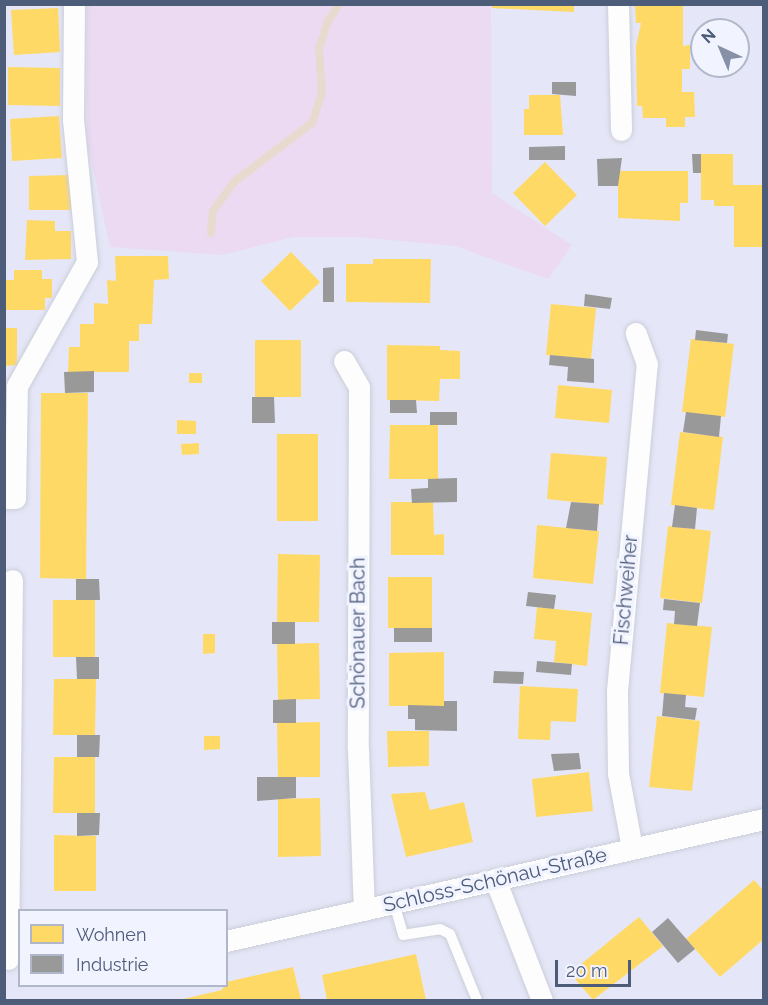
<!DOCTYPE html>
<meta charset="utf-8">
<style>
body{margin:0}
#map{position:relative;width:768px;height:1005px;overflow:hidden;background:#eff0f9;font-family:Raleway,sans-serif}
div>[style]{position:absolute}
.residential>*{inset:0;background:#e5e7f8}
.green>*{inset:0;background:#ebdaf1}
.homes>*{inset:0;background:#ffd966}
.industry>*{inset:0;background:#999}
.stream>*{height:8px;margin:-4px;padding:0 4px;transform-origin:4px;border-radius:4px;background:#e9dad0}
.roads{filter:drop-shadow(0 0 2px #cbced8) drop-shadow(0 0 2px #cbced8)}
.lane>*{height:10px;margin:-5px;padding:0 5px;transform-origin:5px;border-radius:5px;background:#fdfdfe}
.street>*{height:21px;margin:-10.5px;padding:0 10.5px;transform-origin:10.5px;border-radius:10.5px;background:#fdfdfe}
span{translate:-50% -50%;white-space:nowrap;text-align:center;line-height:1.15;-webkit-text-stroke:6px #f1f3ff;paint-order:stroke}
.street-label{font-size:20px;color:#4d5c79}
.frame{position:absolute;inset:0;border:6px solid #4d5c79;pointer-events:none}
.legend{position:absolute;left:18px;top:909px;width:210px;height:78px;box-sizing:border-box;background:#f1f3ff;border:2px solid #afb7c9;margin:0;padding:8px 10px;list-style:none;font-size:18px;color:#4d5c79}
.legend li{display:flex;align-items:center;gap:12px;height:30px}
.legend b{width:30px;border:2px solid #afb7c9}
.north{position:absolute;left:690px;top:18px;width:60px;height:60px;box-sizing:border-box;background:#f1f3ff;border:2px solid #afb7c9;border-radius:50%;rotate:316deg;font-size:16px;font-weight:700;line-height:24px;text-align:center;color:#4d5c79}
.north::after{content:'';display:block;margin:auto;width:21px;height:27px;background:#8690a6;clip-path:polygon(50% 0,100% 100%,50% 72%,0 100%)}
.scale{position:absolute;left:555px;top:960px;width:76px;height:27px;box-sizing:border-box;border:3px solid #4d5c79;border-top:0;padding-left:8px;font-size:18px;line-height:21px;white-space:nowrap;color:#4d5c79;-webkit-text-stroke:4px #f1f3ff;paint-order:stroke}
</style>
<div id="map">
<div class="residential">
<div style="clip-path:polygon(evenodd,5px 5px,763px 5px,763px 1000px,5px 1000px,5px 5px,702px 30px,738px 30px,738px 66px,702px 66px,702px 30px,5px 5px,20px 910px,226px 910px,226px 986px,20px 986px,20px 910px)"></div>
</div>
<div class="green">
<div style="clip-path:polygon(87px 5px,491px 5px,492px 193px,572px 245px,548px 279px,455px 246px,357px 237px,293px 237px,223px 255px,110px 247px,87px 141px)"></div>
</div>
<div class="homes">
<div style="clip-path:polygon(492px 4px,574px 4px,574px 12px,492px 8px)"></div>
<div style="clip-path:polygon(635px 4px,683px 4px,683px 46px,690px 45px,690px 69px,682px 69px,682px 92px,694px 92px,695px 117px,685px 117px,685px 127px,666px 127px,666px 118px,643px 118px,642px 106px,637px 106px,636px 46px,641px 23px,636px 23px)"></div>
<div style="clip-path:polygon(58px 8px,60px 52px,14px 55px,11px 10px)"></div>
<div style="clip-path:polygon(8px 67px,60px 68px,60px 106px,8px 105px)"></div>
<div style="clip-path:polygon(529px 95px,560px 95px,563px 135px,524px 135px,524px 109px,529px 109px)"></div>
<div style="clip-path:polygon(59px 116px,62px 158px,12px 161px,10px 119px)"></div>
<div style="clip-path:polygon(701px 154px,733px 154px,733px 185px,764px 185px,764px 247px,734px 247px,734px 206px,714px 206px,714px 200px,701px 200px)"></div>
<div style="clip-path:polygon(545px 162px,577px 195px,545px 226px,513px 193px)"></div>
<div style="clip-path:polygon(618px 171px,688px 171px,688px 203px,680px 203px,680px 221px,618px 218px)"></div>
<div style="clip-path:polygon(71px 175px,71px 210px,29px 210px,29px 176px)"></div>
<div style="clip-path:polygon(27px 220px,55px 221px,55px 231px,71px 231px,71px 259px,25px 260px)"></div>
<div style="clip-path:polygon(291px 252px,320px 282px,290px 311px,261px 281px)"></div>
<div style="clip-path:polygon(115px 256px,168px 256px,169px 279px,154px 280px,152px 324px,139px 324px,139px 341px,129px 341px,129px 372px,68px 372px,69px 347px,80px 347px,80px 324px,94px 324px,94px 303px,108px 304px,107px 280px,116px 281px)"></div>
<div style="clip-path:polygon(373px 259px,431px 259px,430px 303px,346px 302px,346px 264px,373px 264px)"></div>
<div style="clip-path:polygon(14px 270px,42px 270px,42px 279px,52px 279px,52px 298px,45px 298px,45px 310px,4px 310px,6px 280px,14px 280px)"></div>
<div style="clip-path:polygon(551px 304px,596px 308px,591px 359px,546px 355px)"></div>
<div style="clip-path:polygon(4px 328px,17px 328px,17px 365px,4px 366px)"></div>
<div style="clip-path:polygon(691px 339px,734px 344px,725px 417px,682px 412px)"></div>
<div style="clip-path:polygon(255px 340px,301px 340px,301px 397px,255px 397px)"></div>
<div style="clip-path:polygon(387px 345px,440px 346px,440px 350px,460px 351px,460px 379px,440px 379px,439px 401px,387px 400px)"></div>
<div style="clip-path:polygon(189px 373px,202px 373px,202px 383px,189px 383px)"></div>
<div style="clip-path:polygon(558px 385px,612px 390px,609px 423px,555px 418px)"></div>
<div style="clip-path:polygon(41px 393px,88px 393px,86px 579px,40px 578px)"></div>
<div style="clip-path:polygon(177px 420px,196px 421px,196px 434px,177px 434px)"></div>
<div style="clip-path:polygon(390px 425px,438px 425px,438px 479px,389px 479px)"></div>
<div style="clip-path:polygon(680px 432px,723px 437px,714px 510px,671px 505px)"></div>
<div style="clip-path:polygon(277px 434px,318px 434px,318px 521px,277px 521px)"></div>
<div style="clip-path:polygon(199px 443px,199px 454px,182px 455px,181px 444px)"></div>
<div style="clip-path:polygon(551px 453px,607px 457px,603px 505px,547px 499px)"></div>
<div style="clip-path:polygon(391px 502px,433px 502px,434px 535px,444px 534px,444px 555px,391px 555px)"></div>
<div style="clip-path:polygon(537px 525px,599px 531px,593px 584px,533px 578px)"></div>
<div style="clip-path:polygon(668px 526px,711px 531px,702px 603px,660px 598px)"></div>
<div style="clip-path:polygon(278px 554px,320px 555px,319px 622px,277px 622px)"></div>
<div style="clip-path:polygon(388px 577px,432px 577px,432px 628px,388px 628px)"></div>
<div style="clip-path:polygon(53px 600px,95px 600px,95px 657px,53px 657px)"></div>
<div style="clip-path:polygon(537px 607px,592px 613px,587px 666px,554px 662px,556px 641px,534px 639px)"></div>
<div style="clip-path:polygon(667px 623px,712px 627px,704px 697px,660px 693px)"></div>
<div style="clip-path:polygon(203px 634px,215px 634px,215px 653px,203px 654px)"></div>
<div style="clip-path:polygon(319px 643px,320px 699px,278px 700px,277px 644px)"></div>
<div style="clip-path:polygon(444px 652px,444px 706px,389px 706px,389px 653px)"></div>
<div style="clip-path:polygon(54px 679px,96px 679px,95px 735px,53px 735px)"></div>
<div style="clip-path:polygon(520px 686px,578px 689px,576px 722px,551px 721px,550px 740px,518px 739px)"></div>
<div style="clip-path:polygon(657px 716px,700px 721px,692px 791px,649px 787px)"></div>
<div style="clip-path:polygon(320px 722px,320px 777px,278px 777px,277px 723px)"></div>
<div style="clip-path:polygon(387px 731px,429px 731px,429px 766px,388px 767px)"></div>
<div style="clip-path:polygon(204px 736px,220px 736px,220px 749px,204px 750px)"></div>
<div style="clip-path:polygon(54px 757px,95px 757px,95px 813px,53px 813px)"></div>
<div style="clip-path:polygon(589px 772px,593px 811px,536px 817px,532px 779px)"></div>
<div style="clip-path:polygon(425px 792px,430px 810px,464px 802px,473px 842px,406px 857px,391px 794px)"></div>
<div style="clip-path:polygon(320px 798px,321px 856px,278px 857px,278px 799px)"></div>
<div style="clip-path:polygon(54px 835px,96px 836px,96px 891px,54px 891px)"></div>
<div style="clip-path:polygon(754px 880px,764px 891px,764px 939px,720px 977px,686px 939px)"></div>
<div style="clip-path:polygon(639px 917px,663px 946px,593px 1000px,570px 973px)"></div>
<div style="clip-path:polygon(416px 954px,426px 1000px,327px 1000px,322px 975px)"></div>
<div style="clip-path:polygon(293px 967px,301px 1000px,179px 1000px,222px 990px,226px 982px)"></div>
</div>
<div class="industry">
<div style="clip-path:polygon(552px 82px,576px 82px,576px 96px,552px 94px)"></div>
<div style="clip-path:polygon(565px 146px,565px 160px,529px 160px,529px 147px)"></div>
<div style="clip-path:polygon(692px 154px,701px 154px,701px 173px,693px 173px)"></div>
<div style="clip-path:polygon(622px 158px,618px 186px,598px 186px,597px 159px)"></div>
<div style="clip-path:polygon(334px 267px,334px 302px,323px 302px,323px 268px)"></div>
<div style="clip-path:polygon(585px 294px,612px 298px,610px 309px,584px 306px)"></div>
<div style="clip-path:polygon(696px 330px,728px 334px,727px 343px,695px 340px)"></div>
<div style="clip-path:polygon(550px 355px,594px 359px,594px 383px,567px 381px,568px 367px,549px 365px)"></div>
<div style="clip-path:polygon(94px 371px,94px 392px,65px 393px,64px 372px)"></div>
<div style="clip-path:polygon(252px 397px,274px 397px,275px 423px,252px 423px)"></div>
<div style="clip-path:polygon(390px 400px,416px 400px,417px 413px,390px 413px)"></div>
<div style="clip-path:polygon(430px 412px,457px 412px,457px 425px,430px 425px)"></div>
<div style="clip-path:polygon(686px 412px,721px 416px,719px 437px,683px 432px)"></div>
<div style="clip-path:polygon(457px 478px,457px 502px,412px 503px,411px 489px,428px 488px,428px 479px)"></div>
<div style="clip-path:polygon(571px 502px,599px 504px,597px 531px,566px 528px)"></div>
<div style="clip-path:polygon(675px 505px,697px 508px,695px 529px,672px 527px)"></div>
<div style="clip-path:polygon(76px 579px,99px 579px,100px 600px,76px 600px)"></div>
<div style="clip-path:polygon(528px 592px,556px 595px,554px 609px,526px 606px)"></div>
<div style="clip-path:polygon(664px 599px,700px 603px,697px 626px,674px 624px,675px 611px,663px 610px)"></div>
<div style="clip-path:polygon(272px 622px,295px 622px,295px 644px,272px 644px)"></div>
<div style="clip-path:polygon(394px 628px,432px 628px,432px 642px,394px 642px)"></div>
<div style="clip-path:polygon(76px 657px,99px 657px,99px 679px,77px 679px)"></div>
<div style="clip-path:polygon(537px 661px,572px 664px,571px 675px,536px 672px)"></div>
<div style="clip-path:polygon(494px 671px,524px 672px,523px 684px,493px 683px)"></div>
<div style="clip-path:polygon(664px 693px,686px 695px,685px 707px,697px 708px,695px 720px,662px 716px)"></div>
<div style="clip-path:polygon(296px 699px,296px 723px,273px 723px,273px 700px)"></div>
<div style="clip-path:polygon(444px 701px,457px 701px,457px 731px,415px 730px,415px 719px,408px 719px,408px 705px,444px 706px)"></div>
<div style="clip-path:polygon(77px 735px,100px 735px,99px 757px,77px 757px)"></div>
<div style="clip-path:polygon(579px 753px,581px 769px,554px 771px,551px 754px)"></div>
<div style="clip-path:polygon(257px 777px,296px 777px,296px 798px,257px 801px)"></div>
<div style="clip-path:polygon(77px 813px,100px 813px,99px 835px,77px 836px)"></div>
<div style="clip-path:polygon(668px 918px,695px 949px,678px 963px,652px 932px)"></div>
</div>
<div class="stream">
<div style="left:211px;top:233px;width:22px;rotate:-85deg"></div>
<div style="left:213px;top:211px;width:37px;rotate:-54deg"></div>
<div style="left:235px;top:181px;width:96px;rotate:-37deg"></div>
<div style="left:312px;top:123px;width:33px;rotate:-72deg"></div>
<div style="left:322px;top:92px;width:43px;rotate:-94deg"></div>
<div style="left:319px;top:49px;width:29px;rotate:-72deg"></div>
<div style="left:328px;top:21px;width:20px;rotate:-57deg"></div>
</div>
<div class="roads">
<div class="lane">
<div style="left:394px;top:903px;width:33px;rotate:74deg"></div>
<div style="left:403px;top:935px;width:37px;rotate:-9deg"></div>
<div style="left:440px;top:929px;width:11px;rotate:27deg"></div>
<div style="left:450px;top:934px;width:71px;rotate:67.8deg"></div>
</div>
<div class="street">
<div style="left:618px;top:4px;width:126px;rotate:88.6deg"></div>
<div style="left:344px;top:361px;width:30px;rotate:60deg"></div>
<div style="left:359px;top:387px;width:362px;rotate:90.2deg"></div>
<div style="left:358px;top:749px;width:161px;rotate:87.9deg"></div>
<div style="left:4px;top:498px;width:11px"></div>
<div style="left:15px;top:498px;width:112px;rotate:-89deg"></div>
<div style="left:17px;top:386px;width:142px;rotate:-60.6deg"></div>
<div style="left:87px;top:262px;width:143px;rotate:-95.6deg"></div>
<div style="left:73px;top:120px;width:116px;rotate:-89.5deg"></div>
<div style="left:632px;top:848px;width:76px;rotate:-100.6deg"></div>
<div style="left:618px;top:773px;width:82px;rotate:-90.7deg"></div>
<div style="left:617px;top:691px;width:328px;rotate:-84.8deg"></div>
<div style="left:647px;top:364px;width:33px;rotate:-110deg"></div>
<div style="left:495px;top:879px;width:130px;rotate:68.8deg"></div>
<div style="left:226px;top:941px;width:552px;rotate:-12.78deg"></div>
<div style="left:8px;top:959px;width:379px;rotate:-89.4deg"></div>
</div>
</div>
<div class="street-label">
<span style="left:626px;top:590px;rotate:-85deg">Fischweiher</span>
<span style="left:358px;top:633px;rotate:-90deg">Schönauer Bach</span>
<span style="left:495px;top:880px;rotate:-13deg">Schloss-Schönau-Straße</span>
</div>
<div class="frame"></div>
<ul class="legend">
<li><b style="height:16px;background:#ffd966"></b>Wohnen</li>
<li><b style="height:16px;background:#999"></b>Industrie</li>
</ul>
<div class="north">N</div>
<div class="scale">20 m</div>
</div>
